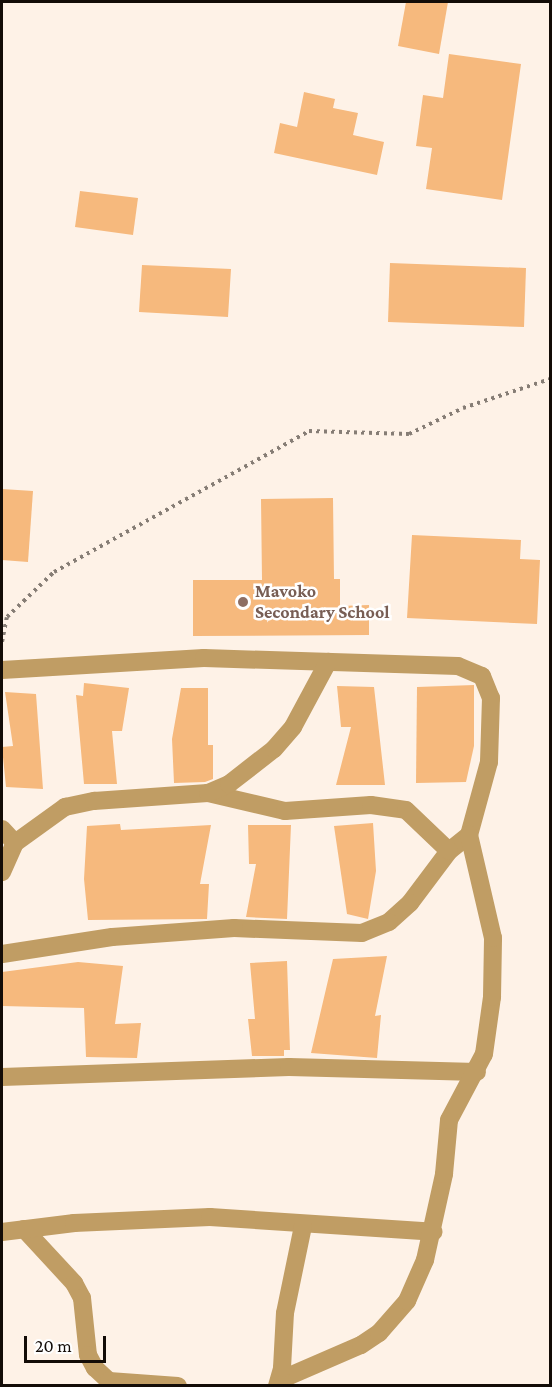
<!DOCTYPE html>
<style>
body{margin:0}
#map{position:relative;width:552px;height:1387px;overflow:hidden;background:#fef2e7;font-family:"Crimson Pro",serif}
div>[style]{position:absolute}
.building>*{inset:0;background:#f6b97d}
.path>*{height:4px;margin-top:-2px;transform-origin:0;background:repeating-linear-gradient(90deg,#867d75 0 3px,transparent 0 7.5px)}
.street>*{height:18px;margin:-9px;padding:0 9px;transform-origin:9px;border-radius:9px;background:#c09d64}
.dots>*{width:16px;height:16px;translate:-50% -50%;box-sizing:border-box;border:3px solid #fff;border-radius:50%}
span{translate:-50% -50%;white-space:nowrap;text-align:center;line-height:1.15;-webkit-text-stroke:5px #fff;paint-order:stroke}
.education-label{font-size:18px;color:#785e54;font-weight:700}
.left{translate:0 -50%;text-align:left}
.frame{position:absolute;inset:0;border:3px solid #130c07;pointer-events:none}
.scale{position:absolute;left:24px;top:1336px;width:82px;height:27px;box-sizing:border-box;border:3px solid #130c07;border-top:0;padding-left:8px;font-size:18px;line-height:21px;white-space:nowrap;color:#130c07;-webkit-text-stroke:4px #fff;paint-order:stroke}
</style>
<div id="map">
<div class="building">
<div style="clip-path:polygon(406px 2px,448px 2px,439px 54px,398px 46px)"></div>
<div style="clip-path:polygon(449px 54px,521px 64px,502px 200px,426px 189px,432px 148px,416px 146px,423px 95px,443px 98px)"></div>
<div style="clip-path:polygon(304px 92px,335px 99px,333px 108px,358px 113px,353px 135px,384px 142px,377px 175px,274px 153px,280px 123px,297px 127px)"></div>
<div style="clip-path:polygon(80px 191px,138px 198px,133px 235px,75px 227px)"></div>
<div style="clip-path:polygon(390px 263px,526px 268px,524px 327px,388px 322px)"></div>
<div style="clip-path:polygon(142px 265px,231px 269px,228px 317px,139px 312px)"></div>
<div style="clip-path:polygon(2px 489px,33px 491px,28px 562px,2px 560px)"></div>
<div style="clip-path:polygon(333px 498px,334px 579px,340px 579px,340px 606px,369px 605px,369px 635px,193px 636px,193px 580px,262px 580px,261px 499px)"></div>
<div style="clip-path:polygon(412px 535px,521px 540px,520px 559px,540px 560px,537px 624px,407px 618px)"></div>
<div style="clip-path:polygon(84px 683px,129px 688px,122px 731px,112px 731px,117px 784px,84px 784px,76px 695px,83px 696px)"></div>
<div style="clip-path:polygon(474px 685px,474px 746px,466px 782px,416px 783px,417px 687px)"></div>
<div style="clip-path:polygon(337px 686px,374px 687px,385px 785px,336px 785px,351px 727px,341px 727px)"></div>
<div style="clip-path:polygon(181px 688px,208px 688px,208px 745px,213px 745px,213px 779px,205px 782px,174px 783px,172px 739px)"></div>
<div style="clip-path:polygon(5px 692px,36px 694px,43px 789px,6px 787px,2px 747px,13px 746px)"></div>
<div style="clip-path:polygon(373px 823px,376px 871px,368px 919px,347px 914px,334px 826px)"></div>
<div style="clip-path:polygon(120px 824px,121px 830px,211px 825px,200px 884px,209px 884px,207px 919px,88px 920px,84px 879px,87px 826px)"></div>
<div style="clip-path:polygon(248px 825px,291px 825px,287px 919px,246px 917px,256px 864px,249px 864px)"></div>
<div style="clip-path:polygon(387px 956px,375px 1016px,381px 1015px,377px 1058px,311px 1053px,333px 959px)"></div>
<div style="clip-path:polygon(287px 961px,290px 1050px,284px 1050px,284px 1056px,252px 1056px,248px 1019px,255px 1019px,250px 963px)"></div>
<div style="clip-path:polygon(78px 962px,123px 966px,115px 1024px,141px 1023px,137px 1058px,86px 1057px,84px 1008px,2px 1006px,2px 972px)"></div>
</div>
<div class="path">
<div style="left:2px;top:642px;width:25px;rotate:-79deg"></div>
<div style="left:7px;top:617px;width:65px;rotate:-43.8deg"></div>
<div style="left:54px;top:572px;width:291px;rotate:-28.9deg"></div>
<div style="left:309px;top:431px;width:100px;rotate:1.7deg"></div>
<div style="left:409px;top:434px;width:60px;rotate:-25.7deg"></div>
<div style="left:463px;top:408px;width:92px;rotate:-18.4deg"></div>
</div>
<div class="street">
<div style="left:2px;top:670px;width:202px;rotate:-3.4deg"></div>
<div style="left:204px;top:658px;width:254px;rotate:1.8deg"></div>
<div style="left:458px;top:666px;width:26px;rotate:23deg"></div>
<div style="left:482px;top:676px;width:24px;rotate:68deg"></div>
<div style="left:491px;top:698px;width:64px;rotate:91.8deg"></div>
<div style="left:489px;top:762px;width:76px;rotate:105.3deg"></div>
<div style="left:469px;top:835px;width:26px;rotate:141deg"></div>
<div style="left:449px;top:851px;width:65px;rotate:126.9deg"></div>
<div style="left:410px;top:903px;width:28px;rotate:138deg"></div>
<div style="left:389px;top:922px;width:29px;rotate:158deg"></div>
<div style="left:362px;top:933px;width:128px;rotate:-177.8deg"></div>
<div style="left:234px;top:928px;width:122px;rotate:175.8deg"></div>
<div style="left:112px;top:937px;width:111px;rotate:171.2deg"></div>
<div style="left:208px;top:793px;width:79px;rotate:13.2deg"></div>
<div style="left:285px;top:811px;width:86px;rotate:-4deg"></div>
<div style="left:371px;top:805px;width:35px;rotate:8deg"></div>
<div style="left:406px;top:810px;width:59px;rotate:43.6deg"></div>
<div style="left:2px;top:829px;width:19px;rotate:47deg"></div>
<div style="left:2px;top:872px;width:32px;rotate:-66deg"></div>
<div style="left:15px;top:843px;width:62px;rotate:-35.8deg"></div>
<div style="left:65px;top:807px;width:30px;rotate:-12deg"></div>
<div style="left:94px;top:801px;width:114px;rotate:-4deg"></div>
<div style="left:208px;top:793px;width:23px;rotate:-23deg"></div>
<div style="left:229px;top:784px;width:57px;rotate:-37.9deg"></div>
<div style="left:274px;top:749px;width:29px;rotate:-49deg"></div>
<div style="left:293px;top:727px;width:74px;rotate:-61.7deg"></div>
<div style="left:2px;top:1077px;width:287px;rotate:-2deg"></div>
<div style="left:289px;top:1067px;width:188px;rotate:1.5deg"></div>
<div style="left:24px;top:1229px;width:74px;rotate:47.2deg"></div>
<div style="left:74px;top:1283px;width:17px;rotate:62deg"></div>
<div style="left:82px;top:1298px;width:57px;rotate:84deg"></div>
<div style="left:88px;top:1355px;width:15px;rotate:62deg"></div>
<div style="left:95px;top:1368px;width:19px;rotate:43deg"></div>
<div style="left:109px;top:1381px;width:69px;rotate:4.1deg"></div>
<div style="left:2px;top:1232px;width:73px;rotate:-7.1deg"></div>
<div style="left:74px;top:1223px;width:136px;rotate:-2.5deg"></div>
<div style="left:210px;top:1217px;width:224px;rotate:3.8deg"></div>
<div style="left:280px;top:1380px;width:88px;rotate:-23.4deg"></div>
<div style="left:361px;top:1345px;width:22px;rotate:-34deg"></div>
<div style="left:379px;top:1333px;width:43px;rotate:-48.8deg"></div>
<div style="left:407px;top:1301px;width:45px;rotate:-66.3deg"></div>
<div style="left:425px;top:1260px;width:88px;rotate:-77.5deg"></div>
<div style="left:444px;top:1174px;width:54px;rotate:-84.7deg"></div>
<div style="left:449px;top:1120px;width:75px;rotate:-62.1deg"></div>
<div style="left:484px;top:1054px;width:58px;rotate:-82deg"></div>
<div style="left:492px;top:997px;width:59px;rotate:-89deg"></div>
<div style="left:493px;top:938px;width:106px;rotate:-103.1deg"></div>
<div style="left:277px;top:1386px;width:19px;rotate:-74deg"></div>
<div style="left:282px;top:1368px;width:55px;rotate:-86.9deg"></div>
<div style="left:285px;top:1313px;width:89px;rotate:-78.3deg"></div>
</div>
<div class="dots">
<div style="left:243px;top:602px;background:#8d6e63"></div>
</div>
<div class="education-label">
<span class="left" style="left:255px;top:602px">Mavoko<br>Secondary School</span>
</div>
<div class="frame"></div>
<div class="scale">20 m</div>
</div>
